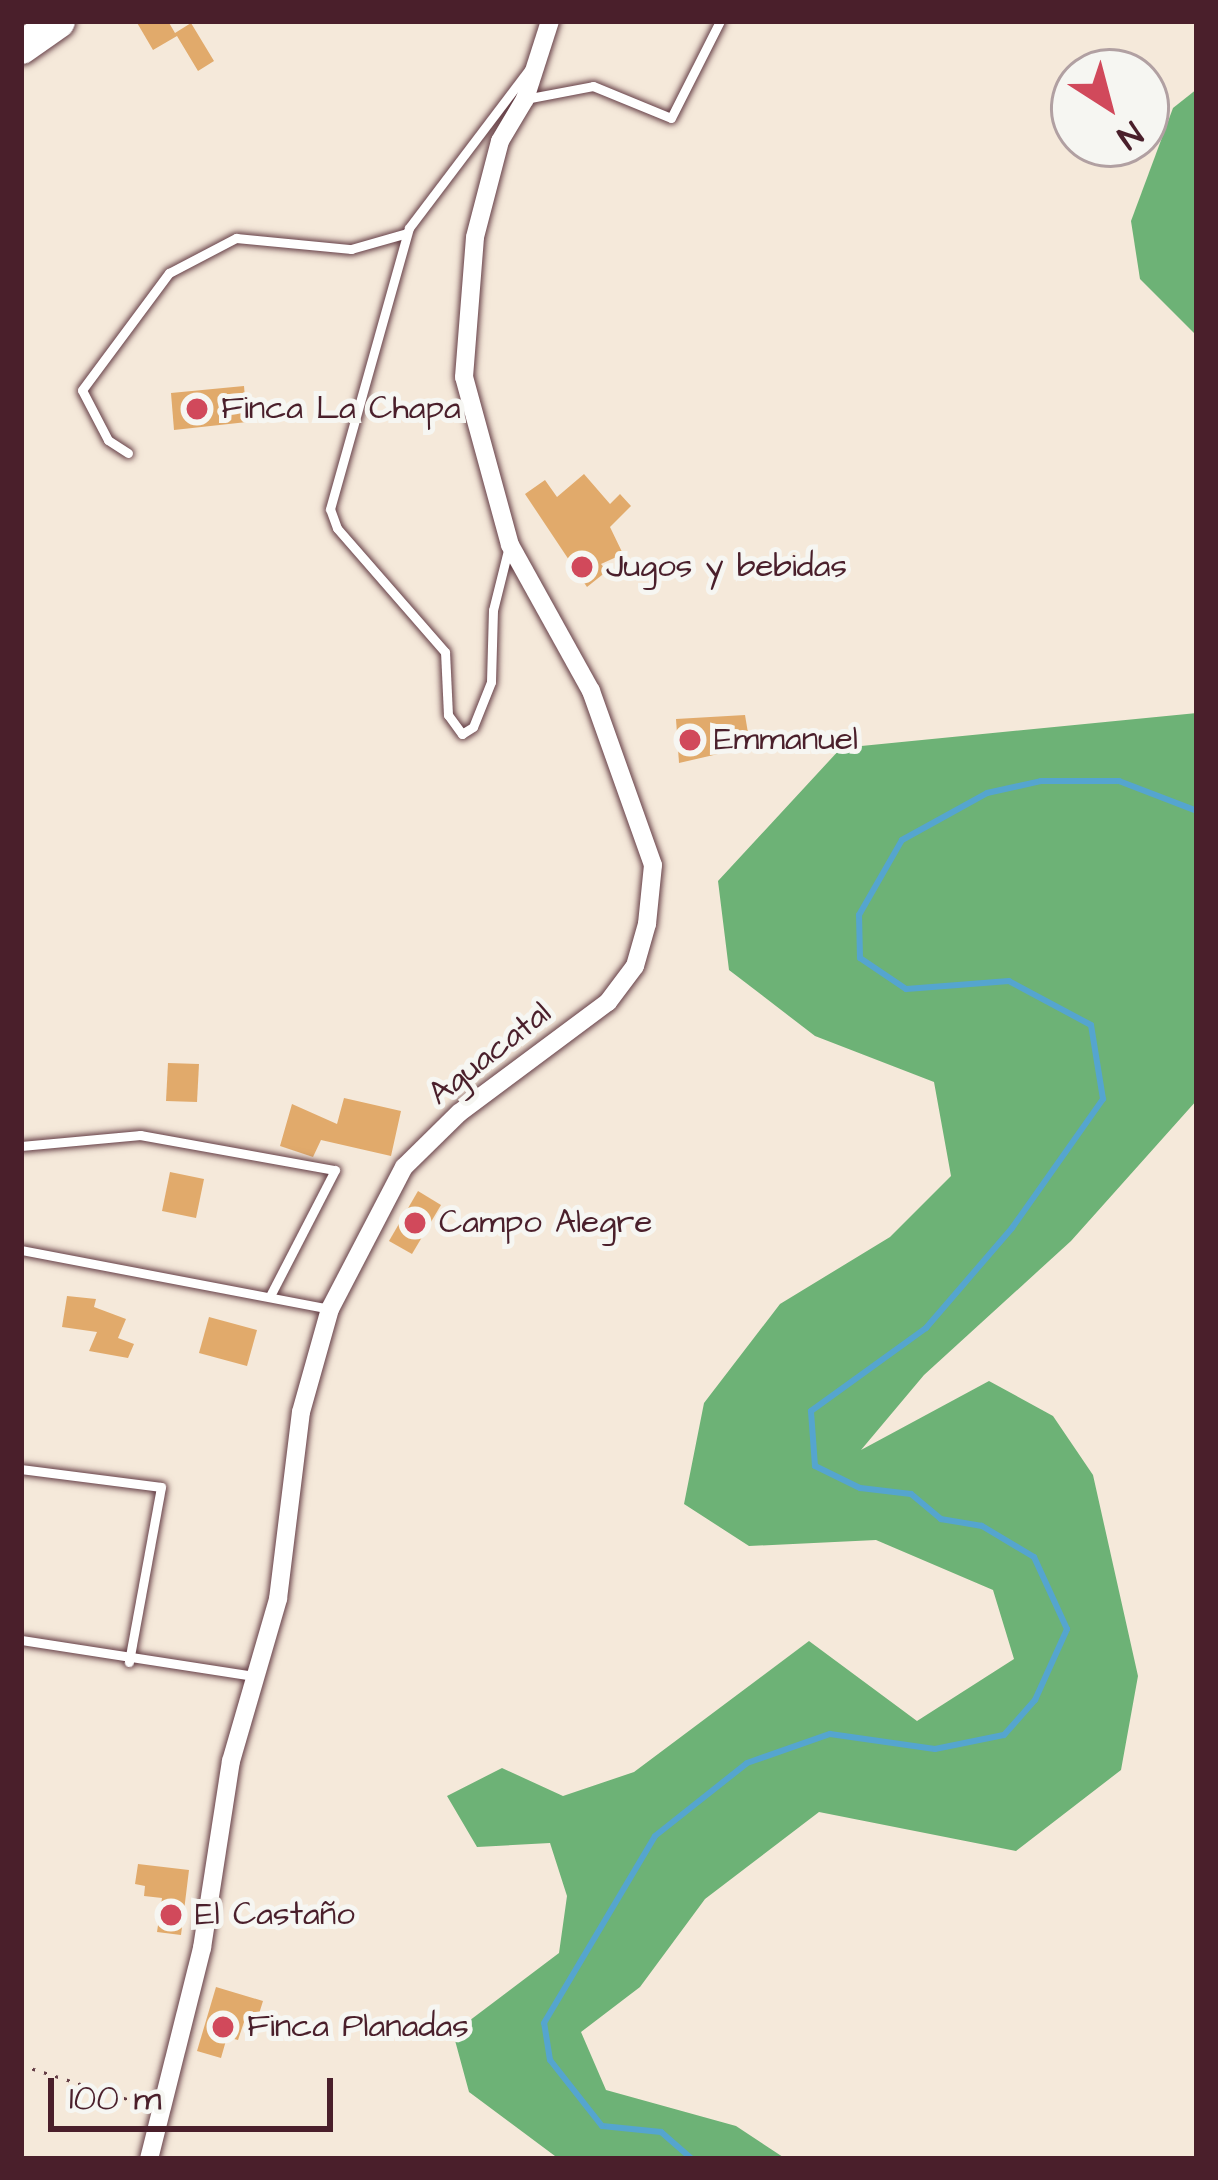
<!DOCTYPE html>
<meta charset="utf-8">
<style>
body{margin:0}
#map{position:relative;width:1218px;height:2180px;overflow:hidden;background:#f5e9da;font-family:"Architects Daughter",sans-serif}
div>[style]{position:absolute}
.forest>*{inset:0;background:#6db276}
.stream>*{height:6px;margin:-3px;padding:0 3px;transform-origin:3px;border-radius:3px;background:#55a5cf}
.building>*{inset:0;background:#e1aa6b}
.path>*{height:3px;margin-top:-1.5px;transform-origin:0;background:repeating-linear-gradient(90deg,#643d45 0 3px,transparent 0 12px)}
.roads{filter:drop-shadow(0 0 3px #643d45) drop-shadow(0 0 3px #643d45)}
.lane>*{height:9px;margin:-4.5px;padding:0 4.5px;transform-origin:4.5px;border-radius:4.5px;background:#fff}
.street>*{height:18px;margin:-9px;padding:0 9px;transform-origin:9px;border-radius:9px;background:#fff}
.highway>*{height:33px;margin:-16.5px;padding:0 16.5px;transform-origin:16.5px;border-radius:16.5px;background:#fff}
.dots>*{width:33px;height:33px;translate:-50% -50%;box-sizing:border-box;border:6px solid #f6f6f2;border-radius:50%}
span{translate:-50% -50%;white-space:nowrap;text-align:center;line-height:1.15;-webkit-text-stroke:10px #f6f6f2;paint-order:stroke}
.poi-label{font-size:33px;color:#4a1f2b}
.left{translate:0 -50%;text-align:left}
.street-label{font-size:33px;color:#4a1f2b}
.frame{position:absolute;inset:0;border:24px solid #4a1f2b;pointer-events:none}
.north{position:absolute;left:1050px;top:48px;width:120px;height:120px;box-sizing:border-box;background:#f6f6f2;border:3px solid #b1a0a2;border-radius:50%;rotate:144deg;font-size:33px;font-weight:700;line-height:48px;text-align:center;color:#4a1f2b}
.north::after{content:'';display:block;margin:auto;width:42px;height:54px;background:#d1495b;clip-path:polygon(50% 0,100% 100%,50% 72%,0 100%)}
.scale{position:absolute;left:48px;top:2078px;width:285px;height:54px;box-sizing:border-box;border:6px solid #4a1f2b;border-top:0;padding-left:15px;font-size:36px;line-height:42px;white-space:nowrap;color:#4a1f2b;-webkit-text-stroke:9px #f6f6f2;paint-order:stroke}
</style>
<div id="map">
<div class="forest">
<div style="clip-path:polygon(1197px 89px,1197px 336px,1140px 279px,1131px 221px,1173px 108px)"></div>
<div style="clip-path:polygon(1197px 713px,1197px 1100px,1071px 1241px,924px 1375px,861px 1450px,989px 1381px,1053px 1416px,1093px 1475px,1138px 1676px,1121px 1770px,1016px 1851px,819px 1812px,705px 1899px,640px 1987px,581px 2032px,606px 2090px,736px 2126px,786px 2159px,559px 2159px,469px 2092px,453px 2033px,559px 1953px,567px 1896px,550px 1843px,477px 1847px,447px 1796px,502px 1768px,563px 1796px,634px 1772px,809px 1641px,917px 1721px,1014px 1659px,993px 1590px,876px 1540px,749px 1546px,684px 1504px,704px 1403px,780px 1304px,890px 1237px,951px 1176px,934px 1082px,815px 1036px,729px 970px,718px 881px,841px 748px)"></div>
</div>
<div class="stream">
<div style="left:692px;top:2159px;width:41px;rotate:-138.9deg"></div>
<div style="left:661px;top:2132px;width:59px;rotate:-174.2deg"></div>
<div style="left:602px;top:2126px;width:84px;rotate:-128.2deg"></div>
<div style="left:550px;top:2060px;width:37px;rotate:-99deg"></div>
<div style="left:544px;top:2023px;width:217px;rotate:-59.3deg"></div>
<div style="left:655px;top:1836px;width:117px;rotate:-38.4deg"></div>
<div style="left:747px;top:1763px;width:88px;rotate:-19.3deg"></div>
<div style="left:830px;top:1734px;width:106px;rotate:8.1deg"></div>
<div style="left:935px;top:1749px;width:70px;rotate:-11.5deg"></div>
<div style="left:1004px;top:1735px;width:47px;rotate:-48.5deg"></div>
<div style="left:1035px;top:1700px;width:78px;rotate:-65.7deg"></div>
<div style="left:1067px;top:1629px;width:79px;rotate:-114.6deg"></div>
<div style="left:1034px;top:1557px;width:61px;rotate:-149.2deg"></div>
<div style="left:982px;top:1526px;width:42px;rotate:-170.3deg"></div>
<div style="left:941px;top:1519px;width:39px;rotate:-140deg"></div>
<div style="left:911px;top:1494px;width:51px;rotate:-173.3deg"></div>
<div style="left:860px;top:1488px;width:50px;rotate:-153.9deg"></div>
<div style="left:815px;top:1466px;width:55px;rotate:-94.2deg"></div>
<div style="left:811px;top:1411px;width:142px;rotate:-35.8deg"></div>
<div style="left:926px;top:1328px;width:132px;rotate:-49.3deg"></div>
<div style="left:1012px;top:1228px;width:158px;rotate:-54.8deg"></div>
<div style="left:1103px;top:1099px;width:75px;rotate:-99.2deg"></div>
<div style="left:1091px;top:1025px;width:93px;rotate:-151.8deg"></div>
<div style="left:1009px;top:981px;width:103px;rotate:175.6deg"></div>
<div style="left:906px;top:989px;width:55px;rotate:-146deg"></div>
<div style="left:860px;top:958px;width:43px;rotate:-91.3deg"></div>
<div style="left:859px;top:915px;width:86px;rotate:-60.2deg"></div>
<div style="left:902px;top:840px;width:97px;rotate:-28.9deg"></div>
<div style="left:987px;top:793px;width:55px;rotate:-12.5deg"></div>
<div style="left:1041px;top:781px;width:78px"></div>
<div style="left:1119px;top:781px;width:84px;rotate:21deg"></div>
</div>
<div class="building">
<div style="clip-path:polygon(136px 21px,168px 21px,175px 33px,191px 23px,214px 61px,198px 71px,177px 36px,153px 50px)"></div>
<div style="clip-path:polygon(244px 386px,247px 422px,174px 430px,171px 393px)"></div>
<div style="clip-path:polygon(584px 474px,610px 504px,620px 494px,631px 506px,610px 527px,623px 554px,601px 564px,607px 571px,587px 587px,525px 494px,545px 480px,557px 497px)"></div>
<div style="clip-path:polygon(745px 715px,748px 733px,731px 751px,679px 763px,676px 719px)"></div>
<div style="clip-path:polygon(168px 1063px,199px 1064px,197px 1102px,166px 1101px)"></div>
<div style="clip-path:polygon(344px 1098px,401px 1111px,391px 1156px,321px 1140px,313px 1157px,280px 1146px,292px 1104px,337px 1124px)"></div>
<div style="clip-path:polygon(170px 1172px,204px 1179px,196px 1218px,162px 1211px)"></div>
<div style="clip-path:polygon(418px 1191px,441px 1205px,412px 1254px,389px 1241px)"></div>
<div style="clip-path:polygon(67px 1296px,96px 1299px,94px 1307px,126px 1319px,118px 1338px,134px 1344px,128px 1358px,89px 1351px,97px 1332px,62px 1327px)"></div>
<div style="clip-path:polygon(209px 1317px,257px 1330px,247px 1366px,199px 1353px)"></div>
<div style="clip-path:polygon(138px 1864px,189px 1870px,181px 1935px,157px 1932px,162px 1898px,144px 1896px,145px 1886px,135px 1884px)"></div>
<div style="clip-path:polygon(216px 1987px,263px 2001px,258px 2017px,247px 2013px,238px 2040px,227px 2037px,221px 2058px,197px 2051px)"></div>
</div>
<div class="path">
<div style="left:21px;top:2065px;width:131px;rotate:17.7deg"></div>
</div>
<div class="roads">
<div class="lane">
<div style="left:525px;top:99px;width:69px;rotate:-10.8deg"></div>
<div style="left:593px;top:86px;width:84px;rotate:22.3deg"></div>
<div style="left:671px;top:118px;width:109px;rotate:-63.2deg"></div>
<div style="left:128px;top:453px;width:24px;rotate:-147deg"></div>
<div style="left:108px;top:440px;width:56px;rotate:-117.5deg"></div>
<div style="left:82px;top:390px;width:146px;rotate:-53.4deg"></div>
<div style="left:169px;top:273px;width:76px;rotate:-27.6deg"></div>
<div style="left:236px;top:238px;width:116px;rotate:5.5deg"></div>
<div style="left:351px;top:249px;width:58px;rotate:-15.9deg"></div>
<div style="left:508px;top:550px;width:62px;rotate:104deg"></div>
<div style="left:493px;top:610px;width:72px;rotate:91.6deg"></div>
<div style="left:491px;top:682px;width:48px;rotate:111.8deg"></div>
<div style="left:473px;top:727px;width:13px;rotate:148deg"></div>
<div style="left:462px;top:734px;width:24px;rotate:-126deg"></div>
<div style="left:448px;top:715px;width:63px;rotate:-92.7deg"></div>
<div style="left:445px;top:652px;width:164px;rotate:-131.1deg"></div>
<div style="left:337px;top:528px;width:20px;rotate:-110deg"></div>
<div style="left:330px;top:509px;width:292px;rotate:-74.3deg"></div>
<div style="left:409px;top:228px;width:201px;rotate:-52.9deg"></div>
<div style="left:21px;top:1146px;width:120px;rotate:-5.3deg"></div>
<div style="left:140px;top:1135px;width:198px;rotate:10.2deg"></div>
<div style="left:335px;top:1170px;width:140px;rotate:117.3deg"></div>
<div style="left:21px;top:1250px;width:315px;rotate:10.8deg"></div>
<div style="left:21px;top:1469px;width:141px;rotate:7.3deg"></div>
<div style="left:161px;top:1487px;width:178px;rotate:100.4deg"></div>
<div style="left:21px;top:1640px;width:236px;rotate:8.8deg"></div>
</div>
<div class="street">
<div style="left:149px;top:2159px;width:218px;rotate:-75.9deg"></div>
<div style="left:202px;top:1948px;width:189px;rotate:-81.2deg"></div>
<div style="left:231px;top:1761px;width:169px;rotate:-73.8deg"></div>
<div style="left:278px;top:1599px;width:188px;rotate:-83deg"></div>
<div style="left:301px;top:1412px;width:107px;rotate:-74.3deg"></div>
<div style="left:330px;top:1309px;width:160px;rotate:-62.5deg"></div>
<div style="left:404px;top:1167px;width:77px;rotate:-44.5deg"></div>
<div style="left:459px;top:1113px;width:186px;rotate:-36.7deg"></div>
<div style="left:608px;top:1002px;width:45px;rotate:-53.1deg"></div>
<div style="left:635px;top:966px;width:44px;rotate:-74.1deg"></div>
<div style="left:647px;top:924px;width:59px;rotate:-84.2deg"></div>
<div style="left:653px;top:865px;width:185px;rotate:-109.6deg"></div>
<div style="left:591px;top:691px;width:167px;rotate:-119deg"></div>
<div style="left:510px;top:545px;width:174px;rotate:-105.3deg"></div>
<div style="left:464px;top:377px;width:140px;rotate:-85.5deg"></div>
<div style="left:475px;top:237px;width:99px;rotate:-75.4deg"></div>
<div style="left:500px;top:141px;width:49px;rotate:-59.2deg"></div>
<div style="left:525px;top:99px;width:82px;rotate:-72.2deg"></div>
</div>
<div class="highway">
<div style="left:21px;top:47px;width:45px;rotate:-35.1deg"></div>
</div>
</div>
<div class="dots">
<div style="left:197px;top:409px;background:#d1495b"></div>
<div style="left:582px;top:567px;background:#d1495b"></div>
<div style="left:690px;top:740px;background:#d1495b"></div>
<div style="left:415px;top:1223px;background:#d1495b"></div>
<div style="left:171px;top:1915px;background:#d1495b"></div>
<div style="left:223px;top:2027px;background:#d1495b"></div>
</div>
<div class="poi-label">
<span class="left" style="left:221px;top:409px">Finca La Chapa</span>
<span class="left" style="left:606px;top:567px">Jugos y bebidas</span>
<span class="left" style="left:714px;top:740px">Emmanuel</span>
<span class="left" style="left:439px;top:1223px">Campo Alegre</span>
<span class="left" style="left:195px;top:1915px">El Castaño</span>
<span class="left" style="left:247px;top:2027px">Finca Planadas</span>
</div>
<div class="street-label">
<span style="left:490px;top:1054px;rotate:-38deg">Aguacatal</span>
</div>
<div class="frame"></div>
<div class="north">N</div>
<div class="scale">100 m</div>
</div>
